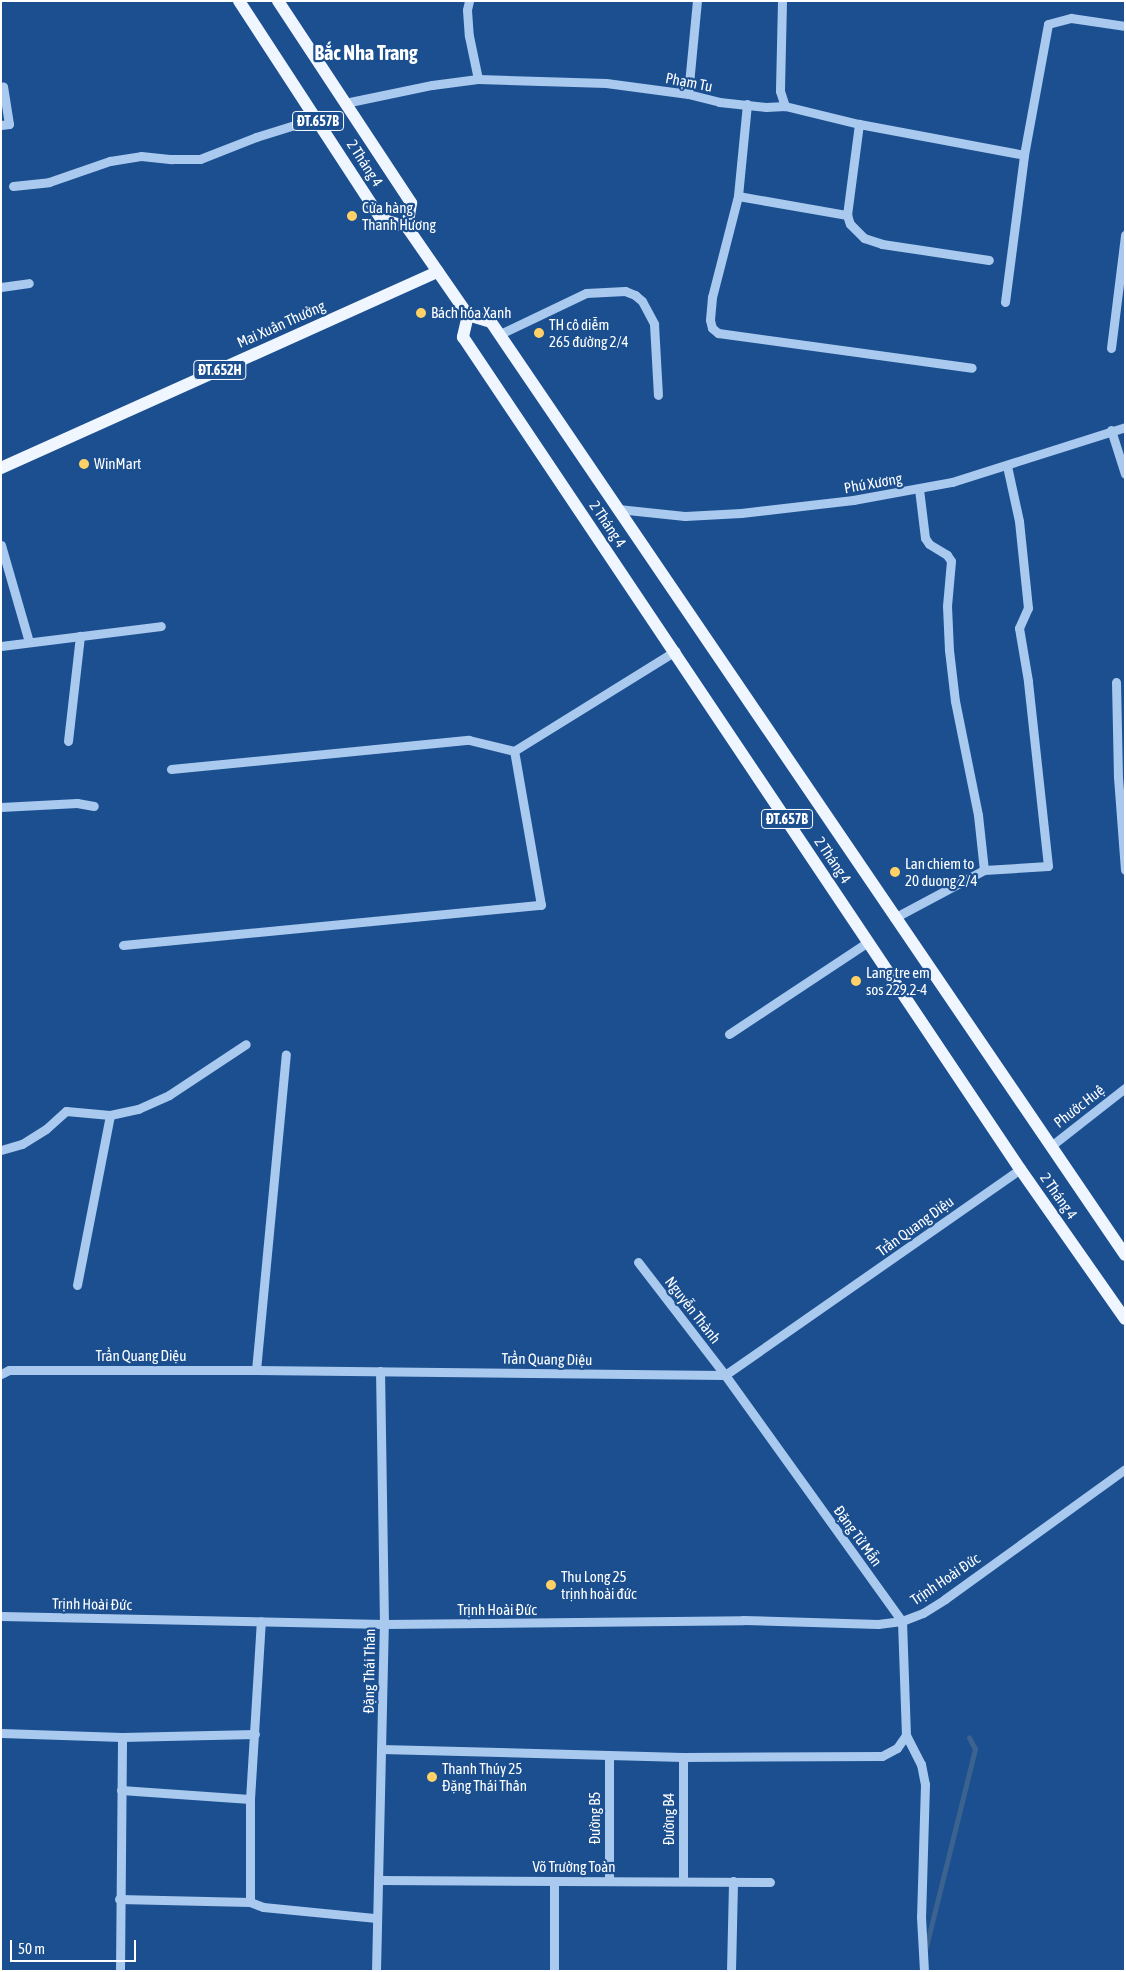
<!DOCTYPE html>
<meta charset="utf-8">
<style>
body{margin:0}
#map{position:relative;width:1126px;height:1972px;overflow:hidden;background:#1b4f8f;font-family:"Asap Condensed",sans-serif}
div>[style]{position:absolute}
.stream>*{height:5px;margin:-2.5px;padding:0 2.5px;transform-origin:2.5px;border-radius:2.5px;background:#3c6290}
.minor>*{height:9px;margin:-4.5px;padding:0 4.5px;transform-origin:4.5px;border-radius:4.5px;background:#a9c9ee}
.major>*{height:12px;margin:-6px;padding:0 6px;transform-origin:6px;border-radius:6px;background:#f0f6ff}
.dots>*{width:14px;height:14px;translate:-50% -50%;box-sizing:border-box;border:2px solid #1b4f8f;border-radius:50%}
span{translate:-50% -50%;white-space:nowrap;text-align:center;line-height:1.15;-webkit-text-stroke:4.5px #1b4f8f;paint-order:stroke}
.shield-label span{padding:1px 4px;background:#1b4f8f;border:1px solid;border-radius:4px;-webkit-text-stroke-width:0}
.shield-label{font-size:14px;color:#fff;font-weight:700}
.street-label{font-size:15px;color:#fff}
.poi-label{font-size:15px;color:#fff}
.left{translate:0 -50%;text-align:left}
.district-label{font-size:20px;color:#fff;font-weight:700}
.frame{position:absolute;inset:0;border:2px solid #fff;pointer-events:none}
.scale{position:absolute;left:10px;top:1940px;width:126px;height:22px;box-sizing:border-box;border:2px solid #fff;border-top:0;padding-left:6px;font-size:15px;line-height:18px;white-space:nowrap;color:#fff;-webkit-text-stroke:4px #1b4f8f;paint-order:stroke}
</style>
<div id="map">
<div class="stream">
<div style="left:926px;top:1947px;width:204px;rotate:-76.1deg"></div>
<div style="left:975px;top:1749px;width:13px;rotate:-117deg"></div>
</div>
<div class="minor">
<div style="left:469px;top:1px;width:9px;rotate:103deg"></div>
<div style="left:467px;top:10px;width:26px;rotate:86deg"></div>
<div style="left:469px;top:36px;width:44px;rotate:78.2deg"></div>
<div style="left:782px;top:1px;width:90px;rotate:91.3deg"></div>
<div style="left:780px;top:91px;width:16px;rotate:72deg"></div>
<div style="left:688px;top:94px;width:93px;rotate:-84.5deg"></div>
<div style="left:345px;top:103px;width:89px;rotate:-11.7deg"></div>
<div style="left:432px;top:85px;width:46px;rotate:-7.4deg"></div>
<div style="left:478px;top:79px;width:128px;rotate:1.8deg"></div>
<div style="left:606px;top:83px;width:83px;rotate:7.6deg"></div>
<div style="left:688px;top:94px;width:32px;rotate:14deg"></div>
<div style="left:719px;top:102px;width:47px;rotate:6.1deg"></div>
<div style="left:766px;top:107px;width:19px;rotate:-3deg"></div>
<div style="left:785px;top:106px;width:76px;rotate:13.7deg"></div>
<div style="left:859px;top:124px;width:168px;rotate:10.6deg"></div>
<div style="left:747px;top:104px;width:92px;rotate:95.6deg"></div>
<div style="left:738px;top:196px;width:104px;rotate:104.4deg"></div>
<div style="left:712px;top:297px;width:23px;rotate:95deg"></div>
<div style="left:710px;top:320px;width:8px;rotate:76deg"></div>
<div style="left:712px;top:328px;width:8px;rotate:40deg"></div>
<div style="left:718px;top:333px;width:256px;rotate:7.8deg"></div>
<div style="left:1px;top:125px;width:8px;rotate:-7deg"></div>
<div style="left:9px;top:124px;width:38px;rotate:-99deg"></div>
<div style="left:13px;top:186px;width:36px;rotate:-6deg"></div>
<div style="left:49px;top:182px;width:65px;rotate:-19deg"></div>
<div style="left:110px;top:161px;width:31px;rotate:-9deg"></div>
<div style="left:141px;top:156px;width:31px;rotate:6deg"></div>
<div style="left:172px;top:159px;width:28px"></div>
<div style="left:200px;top:159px;width:60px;rotate:-21.4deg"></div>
<div style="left:256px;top:137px;width:64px;rotate:-17.3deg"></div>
<div style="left:738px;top:196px;width:111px;rotate:9.9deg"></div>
<div style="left:847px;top:215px;width:92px;rotate:-82.5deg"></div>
<div style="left:847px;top:215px;width:9px;rotate:72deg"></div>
<div style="left:850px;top:224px;width:20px;rotate:45deg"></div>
<div style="left:864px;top:238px;width:19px;rotate:18deg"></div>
<div style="left:882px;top:244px;width:108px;rotate:8.5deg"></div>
<div style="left:1px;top:287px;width:28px;rotate:-8deg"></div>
<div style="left:1005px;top:302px;width:148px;rotate:-82.6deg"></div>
<div style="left:1024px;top:155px;width:133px;rotate:-79.6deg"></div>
<div style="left:1048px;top:24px;width:24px;rotate:-15deg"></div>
<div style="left:1071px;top:18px;width:55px;rotate:8.4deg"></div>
<div style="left:500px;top:334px;width:95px;rotate:-25.5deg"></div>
<div style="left:586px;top:293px;width:39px;rotate:-3deg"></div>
<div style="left:625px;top:291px;width:11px;rotate:22deg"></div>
<div style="left:635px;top:295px;width:9px;rotate:41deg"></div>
<div style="left:642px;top:301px;width:26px;rotate:62deg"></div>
<div style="left:654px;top:324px;width:71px;rotate:86.8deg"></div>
<div style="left:1111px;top:348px;width:114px;rotate:-82.9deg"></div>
<div style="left:1111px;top:430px;width:46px;rotate:72.3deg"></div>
<div style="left:919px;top:489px;width:49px;rotate:83deg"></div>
<div style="left:925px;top:538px;width:7px;rotate:56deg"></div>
<div style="left:929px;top:544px;width:21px;rotate:31deg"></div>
<div style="left:947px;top:555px;width:7px;rotate:56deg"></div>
<div style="left:951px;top:561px;width:45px;rotate:95.1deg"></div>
<div style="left:947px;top:606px;width:44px;rotate:87.4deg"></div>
<div style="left:949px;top:650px;width:51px;rotate:83.3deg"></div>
<div style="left:955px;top:701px;width:116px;rotate:78.6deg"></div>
<div style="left:978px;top:815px;width:55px;rotate:83.8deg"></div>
<div style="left:618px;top:509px;width:67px;rotate:6deg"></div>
<div style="left:685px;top:516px;width:56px;rotate:-3.1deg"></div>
<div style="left:741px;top:513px;width:113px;rotate:-6.6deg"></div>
<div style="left:853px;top:500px;width:101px;rotate:-10.3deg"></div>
<div style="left:952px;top:482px;width:182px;rotate:-17.6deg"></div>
<div style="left:1px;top:545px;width:101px;rotate:73.9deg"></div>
<div style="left:1px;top:646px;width:161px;rotate:-7.1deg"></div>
<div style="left:1116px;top:682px;width:95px;rotate:88.8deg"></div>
<div style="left:1118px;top:777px;width:93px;rotate:85.7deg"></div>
<div style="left:68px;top:741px;width:106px;rotate:-83.5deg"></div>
<div style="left:171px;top:769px;width:299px;rotate:-5.6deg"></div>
<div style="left:469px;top:740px;width:46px;rotate:13.7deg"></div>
<div style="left:1px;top:807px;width:76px;rotate:-3deg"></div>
<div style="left:77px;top:803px;width:17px;rotate:10deg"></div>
<div style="left:894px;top:918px;width:102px;rotate:-28.1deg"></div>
<div style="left:984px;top:870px;width:64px;rotate:-3.6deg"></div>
<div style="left:1048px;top:866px;width:186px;rotate:-96.2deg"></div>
<div style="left:1028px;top:681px;width:54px;rotate:-99.6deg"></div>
<div style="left:1019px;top:628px;width:22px;rotate:-66deg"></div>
<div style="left:1028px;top:608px;width:87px;rotate:-95.9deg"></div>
<div style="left:1019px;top:521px;width:56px;rotate:-102.3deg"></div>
<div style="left:123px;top:945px;width:420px;rotate:-5.5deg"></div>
<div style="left:541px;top:905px;width:156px;rotate:-99.9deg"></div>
<div style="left:514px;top:751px;width:190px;rotate:-31.8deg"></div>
<div style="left:729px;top:1034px;width:167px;rotate:-33.5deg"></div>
<div style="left:1051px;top:1146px;width:94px;rotate:-38.1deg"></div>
<div style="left:1px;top:1150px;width:22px;rotate:-16deg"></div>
<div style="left:22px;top:1144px;width:28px;rotate:-32deg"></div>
<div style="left:46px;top:1129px;width:27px;rotate:-42deg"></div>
<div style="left:66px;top:1111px;width:44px;rotate:5.2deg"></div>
<div style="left:110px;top:1115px;width:29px;rotate:-12deg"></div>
<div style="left:138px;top:1109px;width:34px;rotate:-24deg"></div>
<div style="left:169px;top:1095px;width:92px;rotate:-33.5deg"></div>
<div style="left:638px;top:1262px;width:143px;rotate:52.4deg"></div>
<div style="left:725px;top:1375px;width:303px;rotate:54.3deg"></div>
<div style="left:902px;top:1621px;width:114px;rotate:88deg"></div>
<div style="left:906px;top:1735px;width:33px;rotate:63deg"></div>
<div style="left:921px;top:1764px;width:20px;rotate:79deg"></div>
<div style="left:925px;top:1784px;width:133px;rotate:91.7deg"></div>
<div style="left:921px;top:1917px;width:54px;rotate:86.8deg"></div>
<div style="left:77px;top:1285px;width:173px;rotate:-79deg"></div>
<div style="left:256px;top:1370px;width:317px;rotate:-84.6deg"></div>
<div style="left:1px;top:1374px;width:9px;rotate:-27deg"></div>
<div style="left:9px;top:1370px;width:247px"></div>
<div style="left:256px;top:1370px;width:469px;rotate:0.6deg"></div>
<div style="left:725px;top:1375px;width:360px;rotate:-34.9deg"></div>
<div style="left:1px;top:1616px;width:383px;rotate:1.2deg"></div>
<div style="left:384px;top:1624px;width:359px;rotate:-0.6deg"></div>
<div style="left:743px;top:1620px;width:135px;rotate:1.7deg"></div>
<div style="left:878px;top:1624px;width:24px;rotate:-7deg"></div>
<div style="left:902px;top:1621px;width:22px;rotate:-21deg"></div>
<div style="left:923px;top:1613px;width:26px;rotate:-32deg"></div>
<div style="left:945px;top:1599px;width:222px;rotate:-35.8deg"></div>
<div style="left:1px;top:1733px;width:121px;rotate:1.9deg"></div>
<div style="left:122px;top:1737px;width:133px;rotate:-1.3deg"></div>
<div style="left:381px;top:1749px;width:302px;rotate:1.5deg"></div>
<div style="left:683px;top:1757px;width:199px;rotate:-0.3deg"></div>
<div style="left:882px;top:1756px;width:17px;rotate:-28deg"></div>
<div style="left:897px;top:1748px;width:16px;rotate:-55deg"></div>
<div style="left:683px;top:1757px;width:124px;rotate:90deg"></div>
<div style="left:121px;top:1790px;width:129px;rotate:4deg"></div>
<div style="left:378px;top:1880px;width:392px;rotate:0.3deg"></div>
<div style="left:609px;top:1881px;width:126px;rotate:-90deg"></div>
<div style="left:119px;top:1899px;width:131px;rotate:1.3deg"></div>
<div style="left:250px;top:1902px;width:14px;rotate:21deg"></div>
<div style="left:263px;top:1907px;width:114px;rotate:5.6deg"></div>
<div style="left:250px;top:1902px;width:103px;rotate:-90deg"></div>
<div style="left:250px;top:1799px;width:178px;rotate:-86.5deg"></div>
<div style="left:120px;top:1971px;width:234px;rotate:-89.5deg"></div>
<div style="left:376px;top:1971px;width:347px;rotate:-88.7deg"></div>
<div style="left:384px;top:1624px;width:253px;rotate:-90.9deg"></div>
<div style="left:554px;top:1971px;width:90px;rotate:-90deg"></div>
<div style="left:731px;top:1971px;width:90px;rotate:-88.7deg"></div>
</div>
<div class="major">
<div style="left:239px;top:1px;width:260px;rotate:56.9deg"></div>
<div style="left:381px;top:219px;width:27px;rotate:17deg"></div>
<div style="left:407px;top:227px;width:107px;rotate:55.3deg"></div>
<div style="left:468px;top:315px;width:24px;rotate:17deg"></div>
<div style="left:491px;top:322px;width:1128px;rotate:55.8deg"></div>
<div style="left:278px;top:1px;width:242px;rotate:56.6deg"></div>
<div style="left:411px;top:203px;width:24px;rotate:99deg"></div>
<div style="left:468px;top:315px;width:23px;rotate:103deg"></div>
<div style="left:463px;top:337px;width:1001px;rotate:56.2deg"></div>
<div style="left:1020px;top:1169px;width:183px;rotate:55deg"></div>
<div style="left:1px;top:468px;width:479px;rotate:-24.2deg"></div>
</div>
<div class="dots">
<div style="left:352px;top:216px;background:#ffd166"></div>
<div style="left:421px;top:313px;background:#ffd166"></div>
<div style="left:539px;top:333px;background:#ffd166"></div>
<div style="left:84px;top:464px;background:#ffd166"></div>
<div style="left:895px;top:872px;background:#ffd166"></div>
<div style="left:856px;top:981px;background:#ffd166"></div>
<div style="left:551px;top:1585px;background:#ffd166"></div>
<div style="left:432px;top:1777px;background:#ffd166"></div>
</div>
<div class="shield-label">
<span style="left:318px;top:121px">ĐT.657B</span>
<span style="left:220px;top:370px">ĐT.652H</span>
<span style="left:787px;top:819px">ĐT.657B</span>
</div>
<div class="street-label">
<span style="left:689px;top:82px;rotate:11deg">Phạm Tu</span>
<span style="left:365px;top:163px;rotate:57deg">2 Tháng 4</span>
<span style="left:281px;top:324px;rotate:-24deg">Mai Xuân Thưởng</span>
<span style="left:873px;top:483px;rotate:-10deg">Phú Xương</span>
<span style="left:608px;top:524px;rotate:56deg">2 Tháng 4</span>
<span style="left:833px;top:860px;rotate:56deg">2 Tháng 4</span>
<span style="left:1079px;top:1106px;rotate:-38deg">Phước Huệ</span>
<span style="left:1059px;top:1196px;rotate:55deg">2 Tháng 4</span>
<span style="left:915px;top:1226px;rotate:-36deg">Trần Quang Diệu</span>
<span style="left:693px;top:1310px;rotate:52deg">Nguyễn Thành</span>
<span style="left:141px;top:1356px">Trần Quang Diệu</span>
<span style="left:547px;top:1359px;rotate:1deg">Trần Quang Diệu</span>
<span style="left:858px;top:1536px;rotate:54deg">Đặng Tử Mẫn</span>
<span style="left:945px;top:1579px;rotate:-34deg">Trịnh Hoài Đức</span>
<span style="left:92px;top:1604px;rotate:1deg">Trịnh Hoài Đức</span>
<span style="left:497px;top:1610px">Trịnh Hoài Đức</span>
<span style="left:369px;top:1671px;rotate:-89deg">Đặng Thái Thân</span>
<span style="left:595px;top:1818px;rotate:-90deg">Đường B5</span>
<span style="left:669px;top:1819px;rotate:-90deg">Đường B4</span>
<span style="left:574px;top:1867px">Võ Trường Toàn</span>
</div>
<div class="poi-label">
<span class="left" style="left:362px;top:216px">Cửa hàng<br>Thanh Hương</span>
<span class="left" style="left:431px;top:313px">Bách hóa Xanh</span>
<span class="left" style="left:549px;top:333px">TH cô diễm<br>265 đường 2/4</span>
<span class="left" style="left:94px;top:464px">WinMart</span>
<span class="left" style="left:905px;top:872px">Lan chiem to<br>20 duong 2/4</span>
<span class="left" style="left:866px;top:981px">Lang tre em<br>sos 229.2-4</span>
<span class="left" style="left:561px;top:1585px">Thu Long 25<br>trịnh hoài đức</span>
<span class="left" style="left:442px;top:1777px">Thanh Thúy 25<br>Đặng Thái Thân</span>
</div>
<div class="district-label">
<span style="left:366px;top:52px">Bắc Nha Trang</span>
</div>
<div class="frame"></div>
<div class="scale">50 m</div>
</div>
